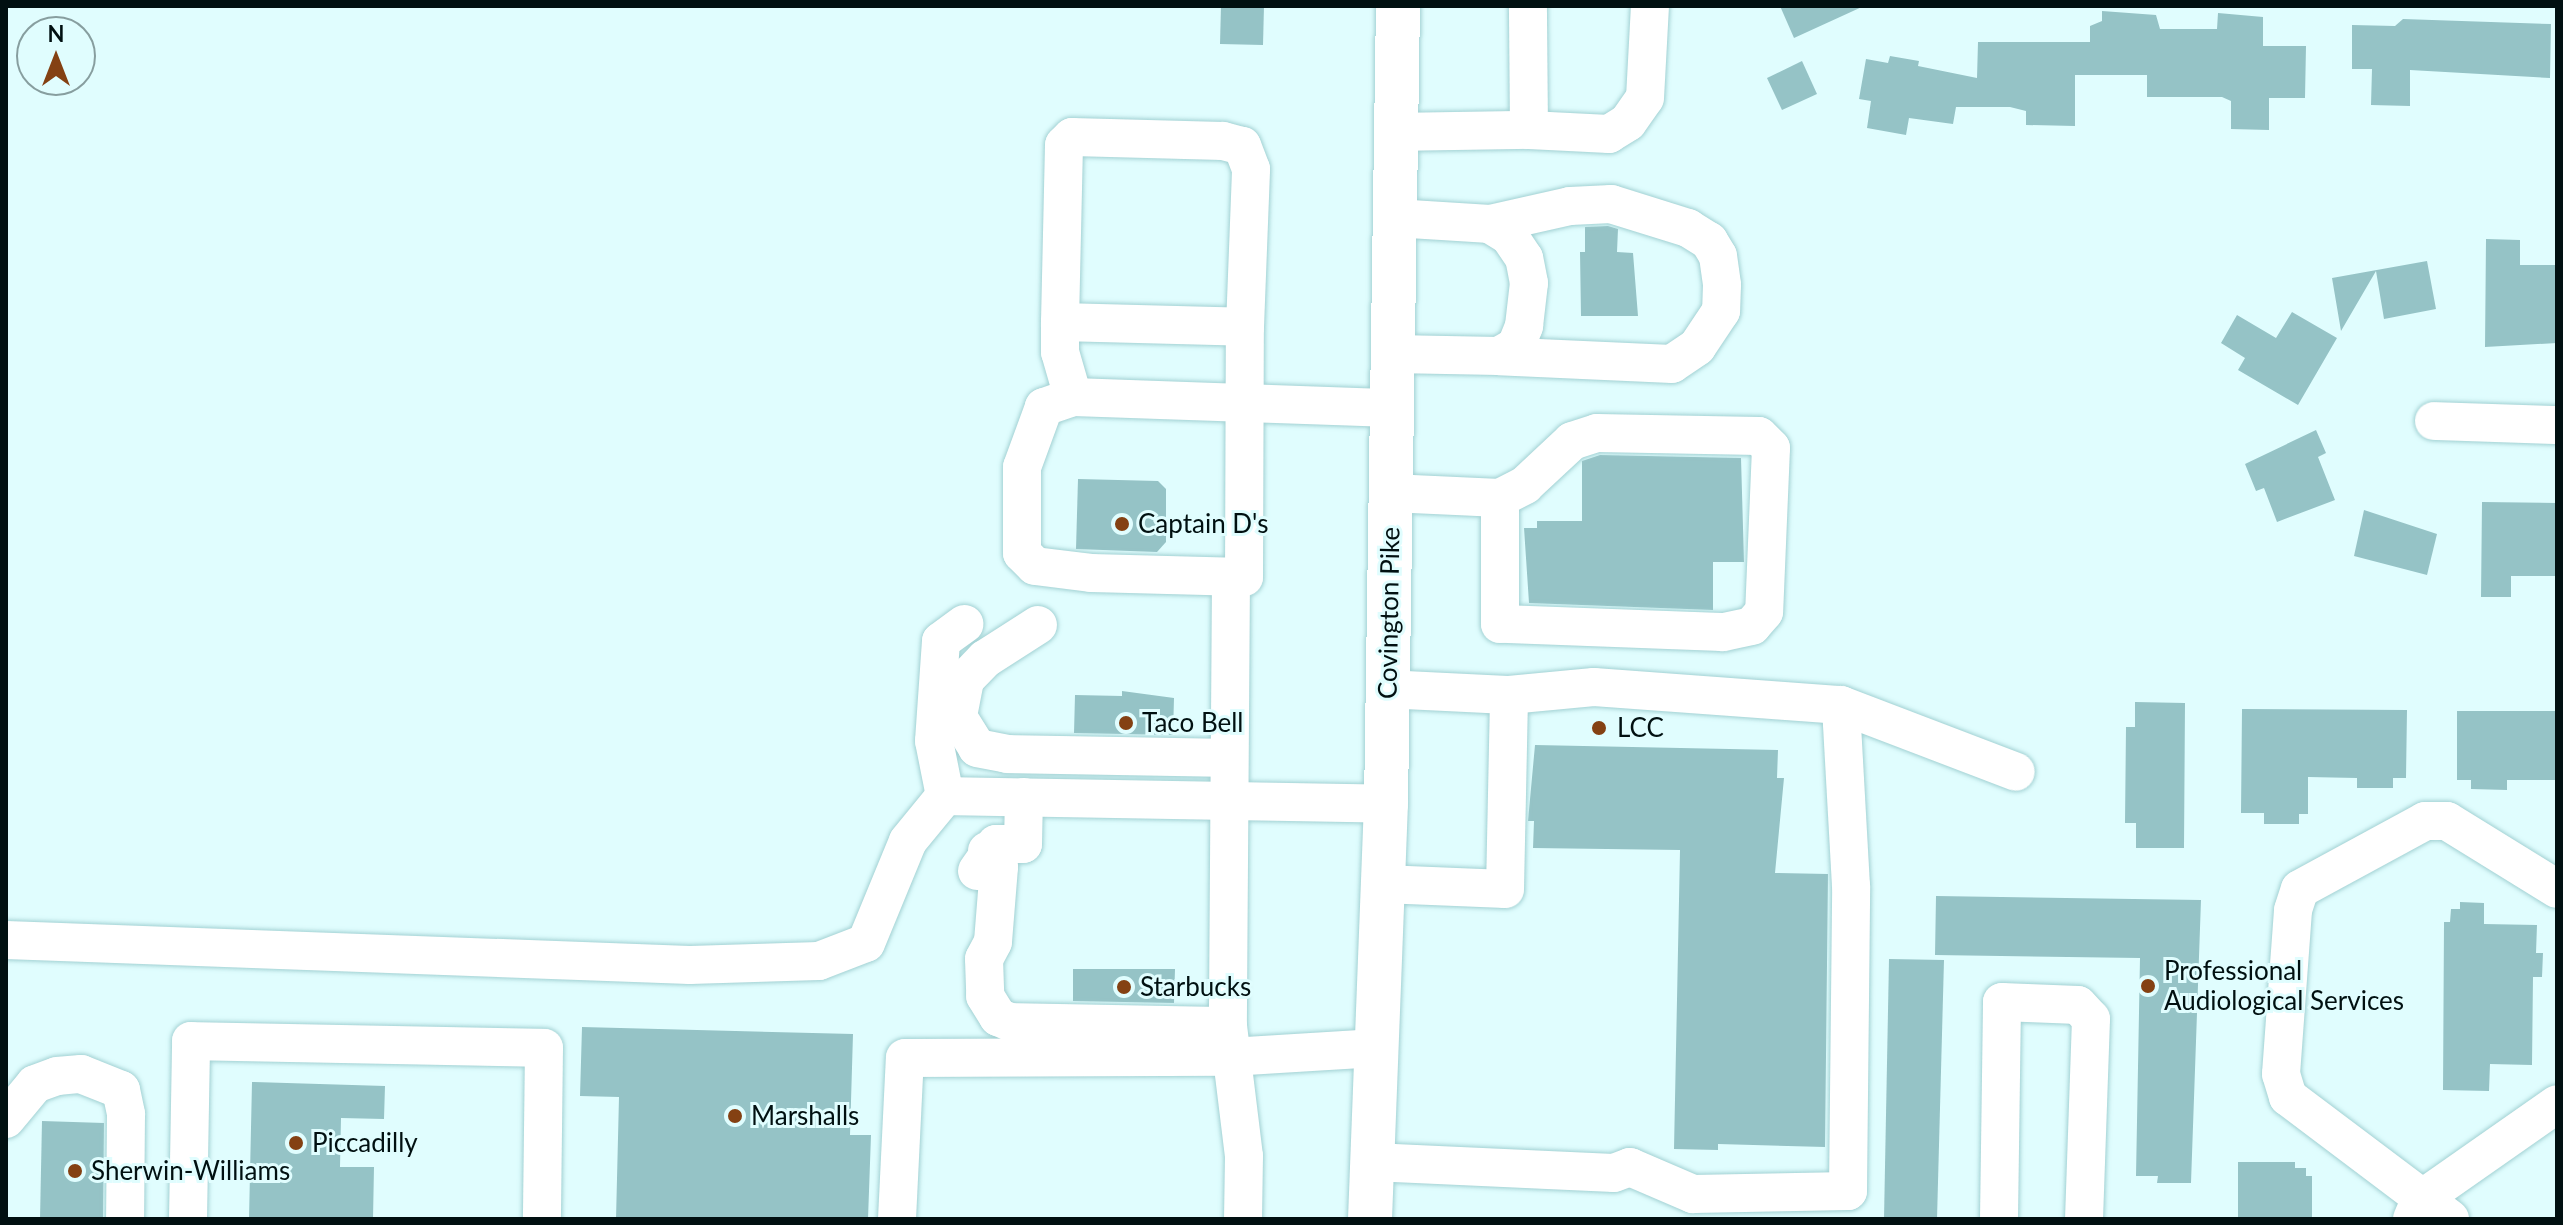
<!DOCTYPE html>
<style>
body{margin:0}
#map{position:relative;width:2563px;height:1225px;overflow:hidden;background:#e0fdfe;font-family:Lato,sans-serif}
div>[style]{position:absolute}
.building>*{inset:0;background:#95c3c6}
.roads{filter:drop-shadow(0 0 2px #a2d1d3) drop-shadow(0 0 2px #a2d1d3)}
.minor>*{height:38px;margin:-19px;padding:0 19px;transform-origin:19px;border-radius:19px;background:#fff}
.major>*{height:44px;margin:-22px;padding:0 22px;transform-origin:22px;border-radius:22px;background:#fff}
.dots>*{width:22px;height:22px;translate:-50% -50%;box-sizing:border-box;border:4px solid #e0fdfe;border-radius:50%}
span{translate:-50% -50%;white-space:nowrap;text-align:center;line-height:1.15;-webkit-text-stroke:6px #e0fdfe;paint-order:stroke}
.poi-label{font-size:26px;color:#011011}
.left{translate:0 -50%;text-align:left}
.street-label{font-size:26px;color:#011011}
.frame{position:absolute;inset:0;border:8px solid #011011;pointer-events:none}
.north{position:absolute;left:16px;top:16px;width:80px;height:80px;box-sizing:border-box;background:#e0fdfe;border:2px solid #879e9f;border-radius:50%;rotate:0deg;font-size:22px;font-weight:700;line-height:32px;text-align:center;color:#011011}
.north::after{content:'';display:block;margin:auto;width:28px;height:36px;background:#844113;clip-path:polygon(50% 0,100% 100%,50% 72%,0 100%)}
</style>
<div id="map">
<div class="building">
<div style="clip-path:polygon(1221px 6px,1264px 6px,1263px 45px,1220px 44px)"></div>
<div style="clip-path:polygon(1780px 6px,1864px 6px,1794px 38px)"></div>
<div style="clip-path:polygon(2102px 11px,2156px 15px,2160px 29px,2217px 29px,2218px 13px,2263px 17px,2263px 46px,2306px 46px,2305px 98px,2269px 98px,2269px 130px,2231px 129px,2231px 101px,2222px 97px,2147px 97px,2147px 75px,2075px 75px,2075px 126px,2026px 125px,2026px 111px,2010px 107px,1956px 107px,1953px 124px,1909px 118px,1906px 135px,1867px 128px,1871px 101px,1859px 99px,1866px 59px,1888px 63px,1890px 56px,1919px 61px,1918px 66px,1977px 78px,1978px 42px,2090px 42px,2090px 26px,2102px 21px)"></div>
<div style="clip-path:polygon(2403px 19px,2551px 24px,2550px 78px,2410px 70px,2410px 106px,2371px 105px,2372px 69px,2352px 69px,2352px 25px,2395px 26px)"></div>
<div style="clip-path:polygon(1802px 61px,1817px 94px,1782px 110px,1767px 78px)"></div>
<div style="clip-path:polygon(1608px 226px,1618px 229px,1617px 252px,1633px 253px,1638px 316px,1581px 316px,1580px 252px,1585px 252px,1585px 227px)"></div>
<div style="clip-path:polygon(2486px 239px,2520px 240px,2520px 265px,2557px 265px,2557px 343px,2485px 347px)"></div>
<div style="clip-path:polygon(2427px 261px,2436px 309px,2384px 319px,2376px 271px,2341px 331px,2332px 278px)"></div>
<div style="clip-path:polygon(2292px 312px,2337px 338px,2298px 405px,2238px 370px,2245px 358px,2221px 343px,2237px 315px,2276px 338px)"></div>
<div style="clip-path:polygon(2316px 430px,2326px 453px,2318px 457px,2335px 500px,2277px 522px,2264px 488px,2256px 491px,2245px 464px)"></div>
<div style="clip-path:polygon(1600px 455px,1741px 458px,1744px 562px,1713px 562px,1713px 610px,1529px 603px,1524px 528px,1537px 528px,1537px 521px,1582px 521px,1582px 461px)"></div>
<div style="clip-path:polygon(1078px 479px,1158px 481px,1166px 489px,1166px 542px,1157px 552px,1076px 549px)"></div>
<div style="clip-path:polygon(2482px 502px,2557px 503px,2557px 576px,2511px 576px,2511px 597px,2481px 597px)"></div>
<div style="clip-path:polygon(2364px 510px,2437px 534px,2427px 575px,2354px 556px)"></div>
<div style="clip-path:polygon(1122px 691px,1174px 698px,1173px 735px,1074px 733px,1075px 695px,1122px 696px)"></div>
<div style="clip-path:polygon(2135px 702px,2185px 703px,2184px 848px,2136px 848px,2136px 823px,2125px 823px,2126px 727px,2135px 727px)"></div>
<div style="clip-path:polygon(2242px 709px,2407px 710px,2406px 778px,2393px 778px,2393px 788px,2357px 788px,2357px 778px,2308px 777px,2308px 814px,2299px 814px,2299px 824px,2264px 824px,2264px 813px,2241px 813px)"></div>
<div style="clip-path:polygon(2457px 711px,2557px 711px,2557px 780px,2507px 780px,2507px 790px,2471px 789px,2471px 780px,2457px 780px)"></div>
<div style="clip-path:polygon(1535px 745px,1778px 750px,1777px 778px,1784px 778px,1775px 873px,1828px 874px,1825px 1147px,1718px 1144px,1718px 1150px,1674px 1149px,1680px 850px,1533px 848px,1534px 821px,1528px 821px)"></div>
<div style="clip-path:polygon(1936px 896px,2201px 900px,2191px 1183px,2157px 1183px,2158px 1176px,2136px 1176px,2140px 958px,1935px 955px)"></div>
<div style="clip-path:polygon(2460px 902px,2484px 903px,2484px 924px,2537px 925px,2536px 953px,2543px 953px,2542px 977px,2533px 977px,2532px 1065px,2490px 1064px,2489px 1091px,2443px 1090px,2444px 922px,2450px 922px,2451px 909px,2460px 909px)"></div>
<div style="clip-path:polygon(1889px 959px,1944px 960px,1937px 1219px,1884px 1219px)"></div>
<div style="clip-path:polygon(1073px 969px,1175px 969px,1174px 1003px,1073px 1001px)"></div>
<div style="clip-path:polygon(582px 1027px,853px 1034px,850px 1135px,871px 1135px,868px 1219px,616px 1219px,619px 1097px,580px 1096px)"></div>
<div style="clip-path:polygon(252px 1082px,385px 1086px,384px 1119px,341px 1118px,340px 1167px,374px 1167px,373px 1219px,249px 1219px)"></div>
<div style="clip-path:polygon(42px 1121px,104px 1123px,103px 1219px,40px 1219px)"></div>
<div style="clip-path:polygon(2238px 1162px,2295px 1162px,2295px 1168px,2306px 1168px,2306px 1176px,2312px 1176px,2312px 1219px,2238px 1219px)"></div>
</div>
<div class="roads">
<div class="minor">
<div style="left:1529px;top:130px;width:80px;rotate:2.9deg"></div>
<div style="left:1609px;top:134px;width:22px;rotate:-32deg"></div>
<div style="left:1628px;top:122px;width:29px;rotate:-55deg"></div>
<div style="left:1645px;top:98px;width:92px;rotate:-86.9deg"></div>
<div style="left:1396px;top:132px;width:133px;rotate:-0.9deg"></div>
<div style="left:1529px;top:130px;width:124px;rotate:-90.5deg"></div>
<div style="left:1490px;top:224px;width:82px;rotate:-12.7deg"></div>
<div style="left:1570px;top:206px;width:41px;rotate:-2.8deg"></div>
<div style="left:1611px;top:204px;width:81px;rotate:17.3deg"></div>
<div style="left:1688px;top:228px;width:25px;rotate:32deg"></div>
<div style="left:1709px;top:241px;width:17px;rotate:59deg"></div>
<div style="left:1718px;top:256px;width:29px;rotate:82deg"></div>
<div style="left:1722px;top:285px;width:26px;rotate:92deg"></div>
<div style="left:1721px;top:311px;width:43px;rotate:123.7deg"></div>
<div style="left:1697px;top:347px;width:30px;rotate:146deg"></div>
<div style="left:1672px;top:364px;width:173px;rotate:-177.4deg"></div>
<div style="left:1060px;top:322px;width:185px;rotate:1.5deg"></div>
<div style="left:1245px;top:327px;width:158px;rotate:-87.8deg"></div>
<div style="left:1251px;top:169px;width:25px;rotate:-111deg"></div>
<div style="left:1242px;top:146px;width:20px;rotate:-165deg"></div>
<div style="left:1223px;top:141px;width:151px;rotate:-178.5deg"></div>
<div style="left:1072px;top:137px;width:11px;rotate:135deg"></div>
<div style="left:1064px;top:145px;width:177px;rotate:91.3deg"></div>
<div style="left:1060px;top:322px;width:30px;rotate:90deg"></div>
<div style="left:1060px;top:352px;width:47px;rotate:73.9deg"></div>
<div style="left:1073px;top:397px;width:319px;rotate:2deg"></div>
<div style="left:1393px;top:354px;width:106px;rotate:1.1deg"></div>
<div style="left:1499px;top:356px;width:20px;rotate:-30deg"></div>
<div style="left:1516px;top:346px;width:22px;rotate:-68deg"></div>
<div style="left:1524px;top:326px;width:43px;rotate:-83.4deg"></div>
<div style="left:1529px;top:283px;width:25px;rotate:-101deg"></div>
<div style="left:1524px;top:258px;width:27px;rotate:-124deg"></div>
<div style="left:1509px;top:236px;width:22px;rotate:-148deg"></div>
<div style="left:1490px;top:224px;width:96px;rotate:-176.4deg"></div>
<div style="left:1073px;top:397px;width:31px;rotate:161deg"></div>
<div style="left:1044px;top:407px;width:64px;rotate:110.1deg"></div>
<div style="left:1022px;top:467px;width:86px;rotate:90deg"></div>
<div style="left:1022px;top:553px;width:18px;rotate:45deg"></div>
<div style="left:1035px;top:566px;width:56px;rotate:7.1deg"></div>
<div style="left:1091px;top:573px;width:153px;rotate:1.5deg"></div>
<div style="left:1244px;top:577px;width:250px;rotate:-89.8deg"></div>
<div style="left:2434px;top:421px;width:123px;rotate:1.9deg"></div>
<div style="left:1390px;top:493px;width:110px;rotate:2.6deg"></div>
<div style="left:1500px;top:498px;width:28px;rotate:-27deg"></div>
<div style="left:1525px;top:485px;width:64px;rotate:-43.1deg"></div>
<div style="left:1572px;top:441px;width:26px;rotate:-18deg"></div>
<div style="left:1597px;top:433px;width:162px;rotate:1.1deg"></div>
<div style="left:1759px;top:436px;width:17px;rotate:45deg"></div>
<div style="left:1771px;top:448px;width:164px;rotate:92.4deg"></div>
<div style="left:1764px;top:612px;width:18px;rotate:131deg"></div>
<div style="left:1752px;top:626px;width:30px;rotate:168deg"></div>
<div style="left:1723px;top:632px;width:223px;rotate:-177.9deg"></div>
<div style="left:1500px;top:624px;width:126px;rotate:-90deg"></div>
<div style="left:1231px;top:576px;width:450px;rotate:90.4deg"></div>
<div style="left:1228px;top:1026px;width:131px;rotate:83deg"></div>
<div style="left:1244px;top:1156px;width:63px;rotate:90.9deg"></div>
<div style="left:1038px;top:625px;width:63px;rotate:147.3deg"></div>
<div style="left:985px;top:659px;width:29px;rotate:134deg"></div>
<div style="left:965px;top:680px;width:38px;rotate:101deg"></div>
<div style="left:958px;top:717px;width:36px;rotate:58deg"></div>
<div style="left:977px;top:748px;width:31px;rotate:11deg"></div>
<div style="left:1007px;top:754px;width:221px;rotate:1deg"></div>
<div style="left:1509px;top:695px;width:85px;rotate:-5.4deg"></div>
<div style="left:1594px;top:687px;width:248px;rotate:4.2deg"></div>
<div style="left:1841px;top:705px;width:187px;rotate:20.9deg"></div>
<div style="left:945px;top:796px;width:56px;rotate:-101.3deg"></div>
<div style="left:934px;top:741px;width:100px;rotate:-86deg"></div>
<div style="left:941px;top:641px;width:29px;rotate:-36deg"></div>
<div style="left:987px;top:851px;width:20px;rotate:53deg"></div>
<div style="left:999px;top:867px;width:75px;rotate:94.6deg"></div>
<div style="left:993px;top:942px;width:19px;rotate:118deg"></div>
<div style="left:984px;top:959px;width:37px;rotate:88deg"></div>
<div style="left:985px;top:996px;width:25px;rotate:58deg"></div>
<div style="left:998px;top:1017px;width:13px;rotate:23deg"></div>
<div style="left:1010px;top:1022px;width:218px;rotate:1.1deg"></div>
<div style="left:977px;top:871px;width:33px;rotate:-55deg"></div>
<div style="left:996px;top:844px;width:27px"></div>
<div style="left:1023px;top:844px;width:47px;rotate:-88.8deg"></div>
<div style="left:1383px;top:884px;width:122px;rotate:2.3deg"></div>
<div style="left:1505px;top:889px;width:194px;rotate:-88.8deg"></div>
<div style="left:1509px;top:695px;width:121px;rotate:-177.2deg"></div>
<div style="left:6px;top:940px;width:684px;rotate:2.09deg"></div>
<div style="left:690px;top:965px;width:129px;rotate:-1.8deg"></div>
<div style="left:819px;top:961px;width:50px;rotate:-21deg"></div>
<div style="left:866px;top:943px;width:110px;rotate:-67.6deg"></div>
<div style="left:908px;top:841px;width:58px;rotate:-50.6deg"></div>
<div style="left:945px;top:796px;width:441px;rotate:1deg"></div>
<div style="left:6px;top:1119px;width:45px;rotate:-50.4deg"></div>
<div style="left:35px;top:1084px;width:23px;rotate:-20deg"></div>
<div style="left:57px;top:1076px;width:24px;rotate:-5deg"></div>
<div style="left:81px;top:1074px;width:43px;rotate:21.8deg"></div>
<div style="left:121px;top:1090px;width:25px;rotate:78deg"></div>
<div style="left:126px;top:1114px;width:105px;rotate:90.5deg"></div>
<div style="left:1372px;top:1162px;width:242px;rotate:2.6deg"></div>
<div style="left:1614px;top:1173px;width:17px;rotate:-21deg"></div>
<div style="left:1630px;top:1167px;width:69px;rotate:23.2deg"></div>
<div style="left:1693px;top:1194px;width:155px;rotate:-1.1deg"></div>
<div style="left:1848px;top:1191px;width:305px;rotate:-89.4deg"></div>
<div style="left:1851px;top:886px;width:181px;rotate:-93.2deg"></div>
<div style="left:188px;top:1219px;width:178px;rotate:-89deg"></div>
<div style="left:191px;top:1041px;width:353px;rotate:1.1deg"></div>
<div style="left:544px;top:1048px;width:171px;rotate:90.7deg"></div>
<div style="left:897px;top:1219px;width:161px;rotate:-87.2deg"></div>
<div style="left:905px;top:1058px;width:325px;rotate:-0.2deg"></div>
<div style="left:1230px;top:1057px;width:147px;rotate:-3.5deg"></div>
<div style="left:1999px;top:1219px;width:217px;rotate:-89.2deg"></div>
<div style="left:2002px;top:1002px;width:76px;rotate:2.3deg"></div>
<div style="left:2078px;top:1005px;width:19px;rotate:47deg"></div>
<div style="left:2091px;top:1019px;width:200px;rotate:92deg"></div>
<div style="left:2412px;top:1219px;width:21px;rotate:-67deg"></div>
<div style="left:2420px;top:1200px;width:167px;rotate:-35deg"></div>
<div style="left:2450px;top:1219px;width:203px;rotate:-143deg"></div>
<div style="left:2288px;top:1097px;width:24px;rotate:-107deg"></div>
<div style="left:2281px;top:1074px;width:164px;rotate:-85.8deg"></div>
<div style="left:2293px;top:910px;width:22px;rotate:-72deg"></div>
<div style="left:2300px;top:889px;width:142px;rotate:-28.5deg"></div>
<div style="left:2425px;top:821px;width:22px"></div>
<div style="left:2447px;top:821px;width:129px;rotate:31.7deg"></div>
</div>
<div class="major">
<div style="left:1370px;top:1219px;width:415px;rotate:-87.8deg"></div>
<div style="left:1386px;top:804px;width:798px;rotate:-89.14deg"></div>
</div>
</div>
<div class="dots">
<div style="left:1122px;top:524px;background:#844113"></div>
<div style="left:1126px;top:723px;background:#844113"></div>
<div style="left:1599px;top:728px;background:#844113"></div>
<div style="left:2148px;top:986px;background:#844113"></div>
<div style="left:1124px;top:987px;background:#844113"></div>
<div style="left:735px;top:1116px;background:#844113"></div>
<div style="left:296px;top:1143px;background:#844113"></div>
<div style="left:75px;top:1171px;background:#844113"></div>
</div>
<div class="poi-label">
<span class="left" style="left:1138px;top:524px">Captain D's</span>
<span class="left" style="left:1142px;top:723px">Taco Bell</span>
<span class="left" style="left:1617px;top:728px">LCC</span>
<span class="left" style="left:2164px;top:986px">Professional<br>Audiological Services</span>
<span class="left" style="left:1140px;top:987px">Starbucks</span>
<span class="left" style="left:751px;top:1116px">Marshalls</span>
<span class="left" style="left:312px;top:1143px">Piccadilly</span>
<span class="left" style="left:91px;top:1171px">Sherwin-Williams</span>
</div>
<div class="street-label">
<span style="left:1389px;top:613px;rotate:-89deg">Covington Pike</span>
</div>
<div class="frame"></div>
<div class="north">N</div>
</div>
